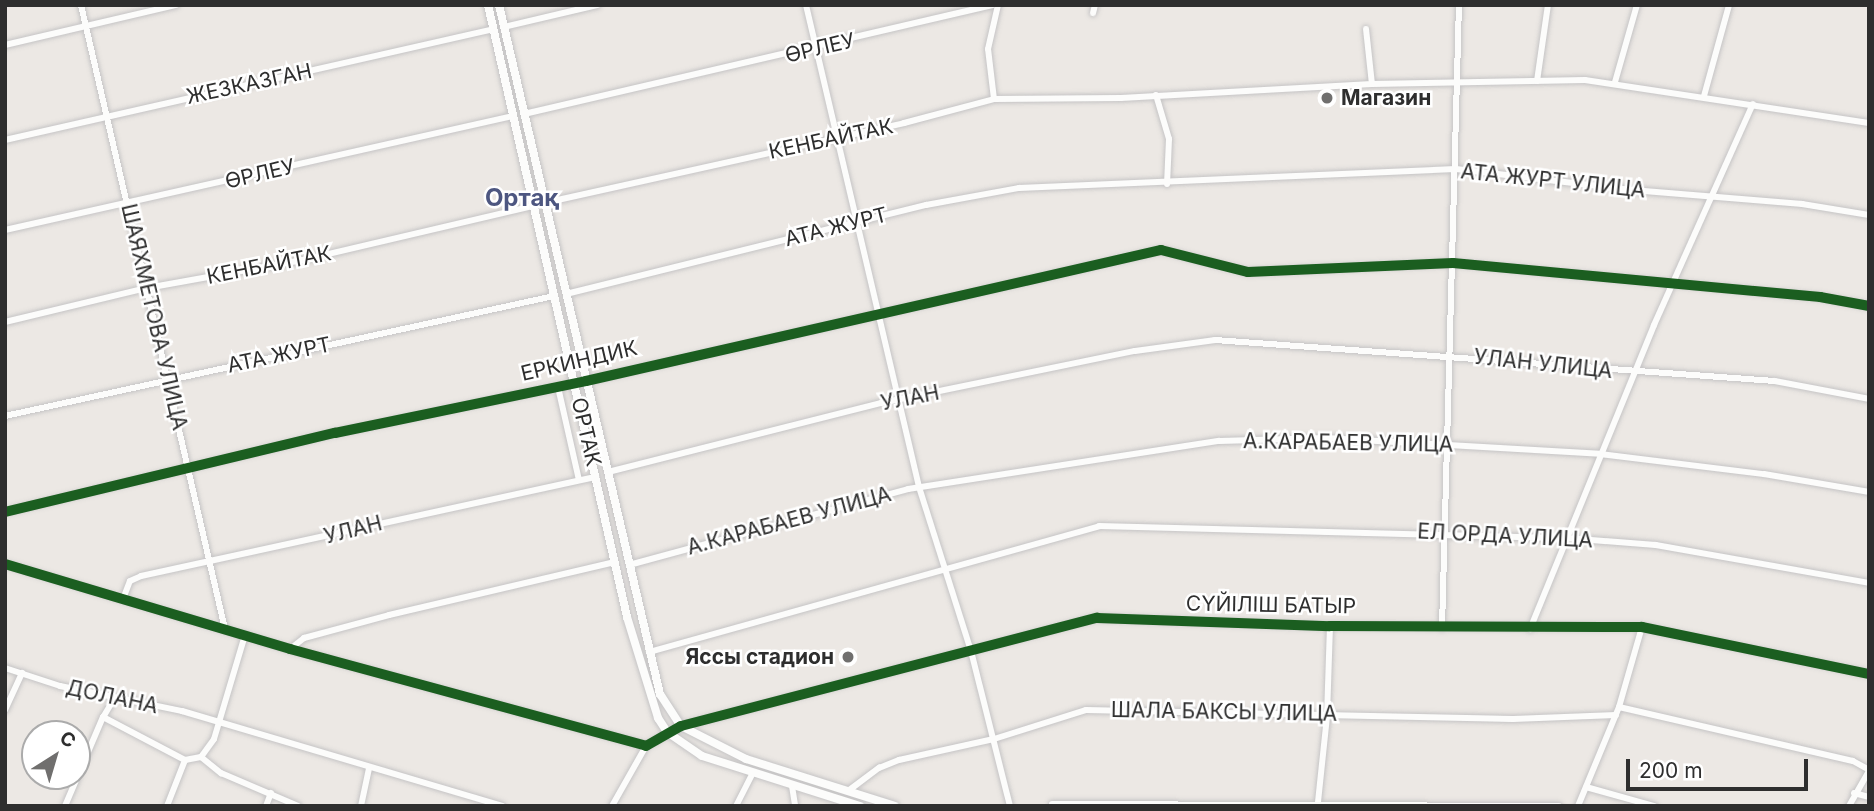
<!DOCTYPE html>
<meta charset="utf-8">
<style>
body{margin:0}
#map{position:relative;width:1874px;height:811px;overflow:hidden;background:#ece8e4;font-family:Inter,sans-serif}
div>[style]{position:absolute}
.roads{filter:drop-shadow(0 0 2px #c5c4c5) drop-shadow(0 0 2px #c5c4c5)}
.minor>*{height:6px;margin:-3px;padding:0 3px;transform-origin:3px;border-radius:3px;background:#fcfcfb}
.tertiary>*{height:8px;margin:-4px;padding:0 4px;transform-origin:4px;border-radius:4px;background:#fcfcfb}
.cycleway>*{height:10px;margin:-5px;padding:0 5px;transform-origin:5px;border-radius:5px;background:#1b5e20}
.dots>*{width:19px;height:19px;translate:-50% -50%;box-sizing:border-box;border:4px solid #fff;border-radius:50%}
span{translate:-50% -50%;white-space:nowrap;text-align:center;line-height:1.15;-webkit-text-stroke:5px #fff;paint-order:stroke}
.street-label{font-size:21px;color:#2e2e2e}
.poi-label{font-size:21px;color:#2e2e2e;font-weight:700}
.left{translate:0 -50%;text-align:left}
.right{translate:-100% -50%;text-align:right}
.quarter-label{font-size:24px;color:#4d5680;font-weight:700}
.frame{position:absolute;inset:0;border:7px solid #2e2e2e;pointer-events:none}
.north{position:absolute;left:21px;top:720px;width:70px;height:70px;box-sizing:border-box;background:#fff;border:2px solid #ababab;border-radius:50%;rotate:37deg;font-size:19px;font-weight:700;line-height:28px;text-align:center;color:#2e2e2e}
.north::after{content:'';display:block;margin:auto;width:24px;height:32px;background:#706f6e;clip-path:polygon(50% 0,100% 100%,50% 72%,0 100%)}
.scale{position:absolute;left:1626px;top:759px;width:182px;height:32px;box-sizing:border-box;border:4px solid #2e2e2e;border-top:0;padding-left:9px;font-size:21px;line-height:24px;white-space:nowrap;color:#2e2e2e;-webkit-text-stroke:5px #fff;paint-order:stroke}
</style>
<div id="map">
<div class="roads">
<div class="minor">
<div style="left:81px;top:5px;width:640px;rotate:77.01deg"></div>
<div style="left:806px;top:5px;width:495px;rotate:76.8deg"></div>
<div style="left:919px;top:487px;width:172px;rotate:72.4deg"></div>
<div style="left:971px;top:651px;width:160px;rotate:75.9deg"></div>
<div style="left:1093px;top:13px;width:8px;rotate:-76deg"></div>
<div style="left:504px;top:27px;width:96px;rotate:-13.3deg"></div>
<div style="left:1366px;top:29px;width:55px;rotate:83.8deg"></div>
<div style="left:5px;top:45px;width:176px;rotate:-13.2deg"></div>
<div style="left:1537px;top:81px;width:77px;rotate:-81.8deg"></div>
<div style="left:1615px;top:82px;width:80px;rotate:-74.1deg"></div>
<div style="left:1156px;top:95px;width:46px;rotate:73.5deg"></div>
<div style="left:1169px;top:139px;width:45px;rotate:92.5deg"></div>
<div style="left:1704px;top:96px;width:94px;rotate:-74.6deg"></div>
<div style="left:994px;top:99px;width:50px;rotate:-96.8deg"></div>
<div style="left:988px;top:49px;width:45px;rotate:-77.2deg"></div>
<div style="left:524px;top:114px;width:481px;rotate:-13.1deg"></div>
<div style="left:5px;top:140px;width:501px;rotate:-12.79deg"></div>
<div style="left:544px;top:203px;width:369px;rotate:-12.5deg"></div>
<div style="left:904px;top:123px;width:93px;rotate:-14.9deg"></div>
<div style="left:994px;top:99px;width:127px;rotate:-0.5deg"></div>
<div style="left:1121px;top:98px;width:251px;rotate:-3.2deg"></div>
<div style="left:1372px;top:84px;width:213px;rotate:-1.1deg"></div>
<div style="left:1585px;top:80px;width:287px;rotate:8.6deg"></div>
<div style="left:5px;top:230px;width:521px;rotate:-12.65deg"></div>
<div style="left:566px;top:294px;width:371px;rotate:-13.9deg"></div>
<div style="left:926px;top:205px;width:95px;rotate:-10.4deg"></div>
<div style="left:1019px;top:188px;width:437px;rotate:-2.5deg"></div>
<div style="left:1456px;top:169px;width:177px;rotate:6.8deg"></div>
<div style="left:1632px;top:190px;width:171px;rotate:4.7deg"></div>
<div style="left:1802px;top:204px;width:68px;rotate:9.3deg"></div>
<div style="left:5px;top:322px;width:146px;rotate:-13.5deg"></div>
<div style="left:147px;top:288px;width:158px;rotate:-10.2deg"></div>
<div style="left:303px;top:260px;width:236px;rotate:-13.2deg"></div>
<div style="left:558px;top:387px;width:95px;rotate:77.3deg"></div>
<div style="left:5px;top:416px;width:562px;rotate:-12.33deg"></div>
<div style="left:608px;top:472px;width:282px;rotate:-14.2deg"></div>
<div style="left:881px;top:403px;width:259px;rotate:-11.6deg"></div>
<div style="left:1135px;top:351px;width:81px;rotate:-7.8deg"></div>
<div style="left:1215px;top:340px;width:561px;rotate:4.19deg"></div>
<div style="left:1775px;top:381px;width:96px;rotate:10.8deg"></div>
<div style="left:5px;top:512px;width:339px;rotate:-13.5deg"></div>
<div style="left:335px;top:433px;width:256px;rotate:-11.7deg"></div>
<div style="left:586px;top:381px;width:590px;rotate:-12.83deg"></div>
<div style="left:1161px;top:250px;width:90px;rotate:14.2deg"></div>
<div style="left:1248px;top:272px;width:205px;rotate:-2.5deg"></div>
<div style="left:1453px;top:263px;width:369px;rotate:5.3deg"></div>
<div style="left:1820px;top:297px;width:50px;rotate:10.4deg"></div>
<div style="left:5px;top:564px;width:297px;rotate:16.6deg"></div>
<div style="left:290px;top:649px;width:369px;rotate:15.2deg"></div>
<div style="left:646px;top:746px;width:40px;rotate:-29.7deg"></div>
<div style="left:681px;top:726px;width:430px;rotate:-14.6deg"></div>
<div style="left:1097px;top:618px;width:233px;rotate:2deg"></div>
<div style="left:1330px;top:626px;width:312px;rotate:0.2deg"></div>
<div style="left:1642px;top:627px;width:232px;rotate:11.7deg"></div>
<div style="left:629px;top:565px;width:289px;rotate:-15.2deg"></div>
<div style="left:908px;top:489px;width:315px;rotate:-8.8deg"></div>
<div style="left:1219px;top:441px;width:107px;rotate:-1.6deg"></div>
<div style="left:1326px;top:438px;width:274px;rotate:3.3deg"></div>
<div style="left:1600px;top:454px;width:165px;rotate:7deg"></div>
<div style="left:1764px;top:474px;width:107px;rotate:9.7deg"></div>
<div style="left:123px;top:599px;width:19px;rotate:-69deg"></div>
<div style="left:130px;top:581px;width:12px;rotate:-24deg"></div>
<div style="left:141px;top:576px;width:466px;rotate:-12.3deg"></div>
<div style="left:1442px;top:628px;width:623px;rotate:-88.44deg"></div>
<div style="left:1530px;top:629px;width:328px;rotate:-67.8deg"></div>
<div style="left:1654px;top:325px;width:242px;rotate:-65.9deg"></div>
<div style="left:290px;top:649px;width:18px;rotate:-38deg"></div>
<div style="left:304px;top:638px;width:88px;rotate:-15.1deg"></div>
<div style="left:389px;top:615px;width:232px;rotate:-13.2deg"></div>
<div style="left:649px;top:652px;width:467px;rotate:-15.6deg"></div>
<div style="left:1099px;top:526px;width:467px;rotate:1.5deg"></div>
<div style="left:1566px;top:538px;width:90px;rotate:4.4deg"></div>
<div style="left:1656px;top:545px;width:216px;rotate:10.1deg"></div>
<div style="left:5px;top:668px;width:58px;rotate:18.1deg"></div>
<div style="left:60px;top:686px;width:125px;rotate:11.6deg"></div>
<div style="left:182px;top:711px;width:334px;rotate:16.5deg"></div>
<div style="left:114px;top:699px;width:21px;rotate:121deg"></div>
<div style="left:103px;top:717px;width:93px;rotate:27.7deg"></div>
<div style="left:185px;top:760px;width:16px;rotate:-11deg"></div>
<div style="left:201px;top:757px;width:22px;rotate:-54deg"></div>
<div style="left:214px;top:739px;width:109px;rotate:-73.4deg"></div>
<div style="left:1619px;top:707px;width:240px;rotate:13deg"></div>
<div style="left:1853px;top:761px;width:18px;rotate:29deg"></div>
<div style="left:5px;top:710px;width:41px;rotate:-65.3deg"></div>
<div style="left:201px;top:757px;width:26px;rotate:39deg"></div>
<div style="left:221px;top:773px;width:84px;rotate:23.2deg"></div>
<div style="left:792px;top:786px;width:20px;rotate:81deg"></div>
<div style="left:1586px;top:787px;width:71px;rotate:15.6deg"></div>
<div style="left:848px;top:791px;width:39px;rotate:-37deg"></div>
<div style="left:879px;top:768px;width:22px;rotate:-22deg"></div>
<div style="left:899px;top:760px;width:97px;rotate:-12.5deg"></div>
<div style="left:994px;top:739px;width:96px;rotate:-17.5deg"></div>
<div style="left:1086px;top:710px;width:427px;rotate:1.2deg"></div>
<div style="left:1513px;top:719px;width:103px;rotate:-2.2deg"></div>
<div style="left:1854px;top:793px;width:16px;rotate:15deg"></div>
<div style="left:1318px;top:802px;width:86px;rotate:-84deg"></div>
<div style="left:1327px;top:716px;width:90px;rotate:-88.1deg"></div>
<div style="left:1052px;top:804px;width:507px;rotate:0.23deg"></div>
<div style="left:65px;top:806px;width:97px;rotate:-66.9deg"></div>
<div style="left:167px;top:806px;width:49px;rotate:-68.6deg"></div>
<div style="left:266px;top:806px;width:14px;rotate:-69deg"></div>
<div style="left:361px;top:806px;width:39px;rotate:-78deg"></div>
<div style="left:612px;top:806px;width:69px;rotate:-60.5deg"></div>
<div style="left:736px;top:806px;width:36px;rotate:-63deg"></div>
<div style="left:1578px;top:806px;width:107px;rotate:-67.5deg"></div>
<div style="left:1619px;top:707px;width:83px;rotate:-74deg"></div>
<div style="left:1849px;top:806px;width:40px;rotate:-60.3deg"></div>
</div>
<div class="tertiary">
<div style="left:488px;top:5px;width:628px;rotate:77.2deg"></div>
<div style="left:627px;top:617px;width:106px;rotate:72.9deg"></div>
<div style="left:658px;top:718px;width:17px;rotate:57deg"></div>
<div style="left:667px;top:732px;width:42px;rotate:34.4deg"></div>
<div style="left:702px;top:756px;width:166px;rotate:17.6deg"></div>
<div style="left:499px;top:5px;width:708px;rotate:76.85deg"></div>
<div style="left:660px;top:694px;width:38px;rotate:57deg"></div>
<div style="left:681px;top:726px;width:73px;rotate:26.9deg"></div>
<div style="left:746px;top:759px;width:156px;rotate:17.5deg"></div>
</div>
</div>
<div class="cycleway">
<div style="left:5px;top:512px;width:339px;rotate:-13.5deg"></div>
<div style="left:335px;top:433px;width:256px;rotate:-11.7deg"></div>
<div style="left:586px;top:381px;width:590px;rotate:-12.83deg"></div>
<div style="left:1161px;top:250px;width:90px;rotate:14.2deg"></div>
<div style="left:1248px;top:272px;width:205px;rotate:-2.5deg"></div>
<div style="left:1453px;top:263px;width:369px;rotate:5.3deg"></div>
<div style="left:1820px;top:297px;width:50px;rotate:10.4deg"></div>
<div style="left:5px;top:564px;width:297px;rotate:16.6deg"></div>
<div style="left:290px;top:649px;width:369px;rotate:15.2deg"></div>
<div style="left:646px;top:746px;width:40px;rotate:-29.7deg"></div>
<div style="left:681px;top:726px;width:430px;rotate:-14.6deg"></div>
<div style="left:1097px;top:618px;width:233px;rotate:2deg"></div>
<div style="left:1330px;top:626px;width:312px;rotate:0.2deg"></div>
<div style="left:1642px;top:627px;width:232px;rotate:11.7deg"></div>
</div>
<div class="dots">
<div style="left:1327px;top:98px;background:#706f6e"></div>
<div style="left:848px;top:657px;background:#706f6e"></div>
</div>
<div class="street-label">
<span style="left:820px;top:48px;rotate:-13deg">ӨРЛЕУ</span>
<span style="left:249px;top:84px;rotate:-12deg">ЖЕЗКАЗГАН</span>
<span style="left:831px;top:139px;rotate:-12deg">КЕНБАЙТАК</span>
<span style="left:260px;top:174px;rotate:-13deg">ӨРЛЕУ</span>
<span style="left:1553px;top:181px;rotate:6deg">АТА ЖУРТ УЛИЦА</span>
<span style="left:836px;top:227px;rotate:-14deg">АТА ЖУРТ</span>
<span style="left:269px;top:265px;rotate:-11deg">КЕНБАЙТАК</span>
<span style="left:154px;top:317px;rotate:77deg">ШАЯХМЕТОВА УЛИЦА</span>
<span style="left:279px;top:355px;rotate:-12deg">АТА ЖУРТ</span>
<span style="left:579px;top:361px;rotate:-13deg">ЕРКИНДИК</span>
<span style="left:1543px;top:364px;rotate:6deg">УЛАН УЛИЦА</span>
<span style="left:910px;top:398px;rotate:-11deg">УЛАН</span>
<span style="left:586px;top:432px;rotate:77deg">ОРТАК</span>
<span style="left:1348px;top:443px;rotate:1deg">А.КАРАБАЕВ УЛИЦА</span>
<span style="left:789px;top:521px;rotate:-15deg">А.КАРАБАЕВ УЛИЦА</span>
<span style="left:353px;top:530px;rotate:-14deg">УЛАН</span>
<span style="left:1505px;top:536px;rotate:3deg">ЕЛ ОРДА УЛИЦА</span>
<span style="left:1271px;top:605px;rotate:1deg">СҮЙІЛІШ БАТЫР</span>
<span style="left:112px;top:697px;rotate:12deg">ДОЛАНА</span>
<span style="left:1224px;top:712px;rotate:1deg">ШАЛА БАКСЫ УЛИЦА</span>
</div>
<div class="poi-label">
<span class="left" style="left:1341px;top:98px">Магазин</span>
<span class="right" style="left:834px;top:657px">Яссы стадион</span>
</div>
<div class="quarter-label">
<span style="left:522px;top:198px">Ортақ</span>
</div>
<div class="frame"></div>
<div class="north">С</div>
<div class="scale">200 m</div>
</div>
